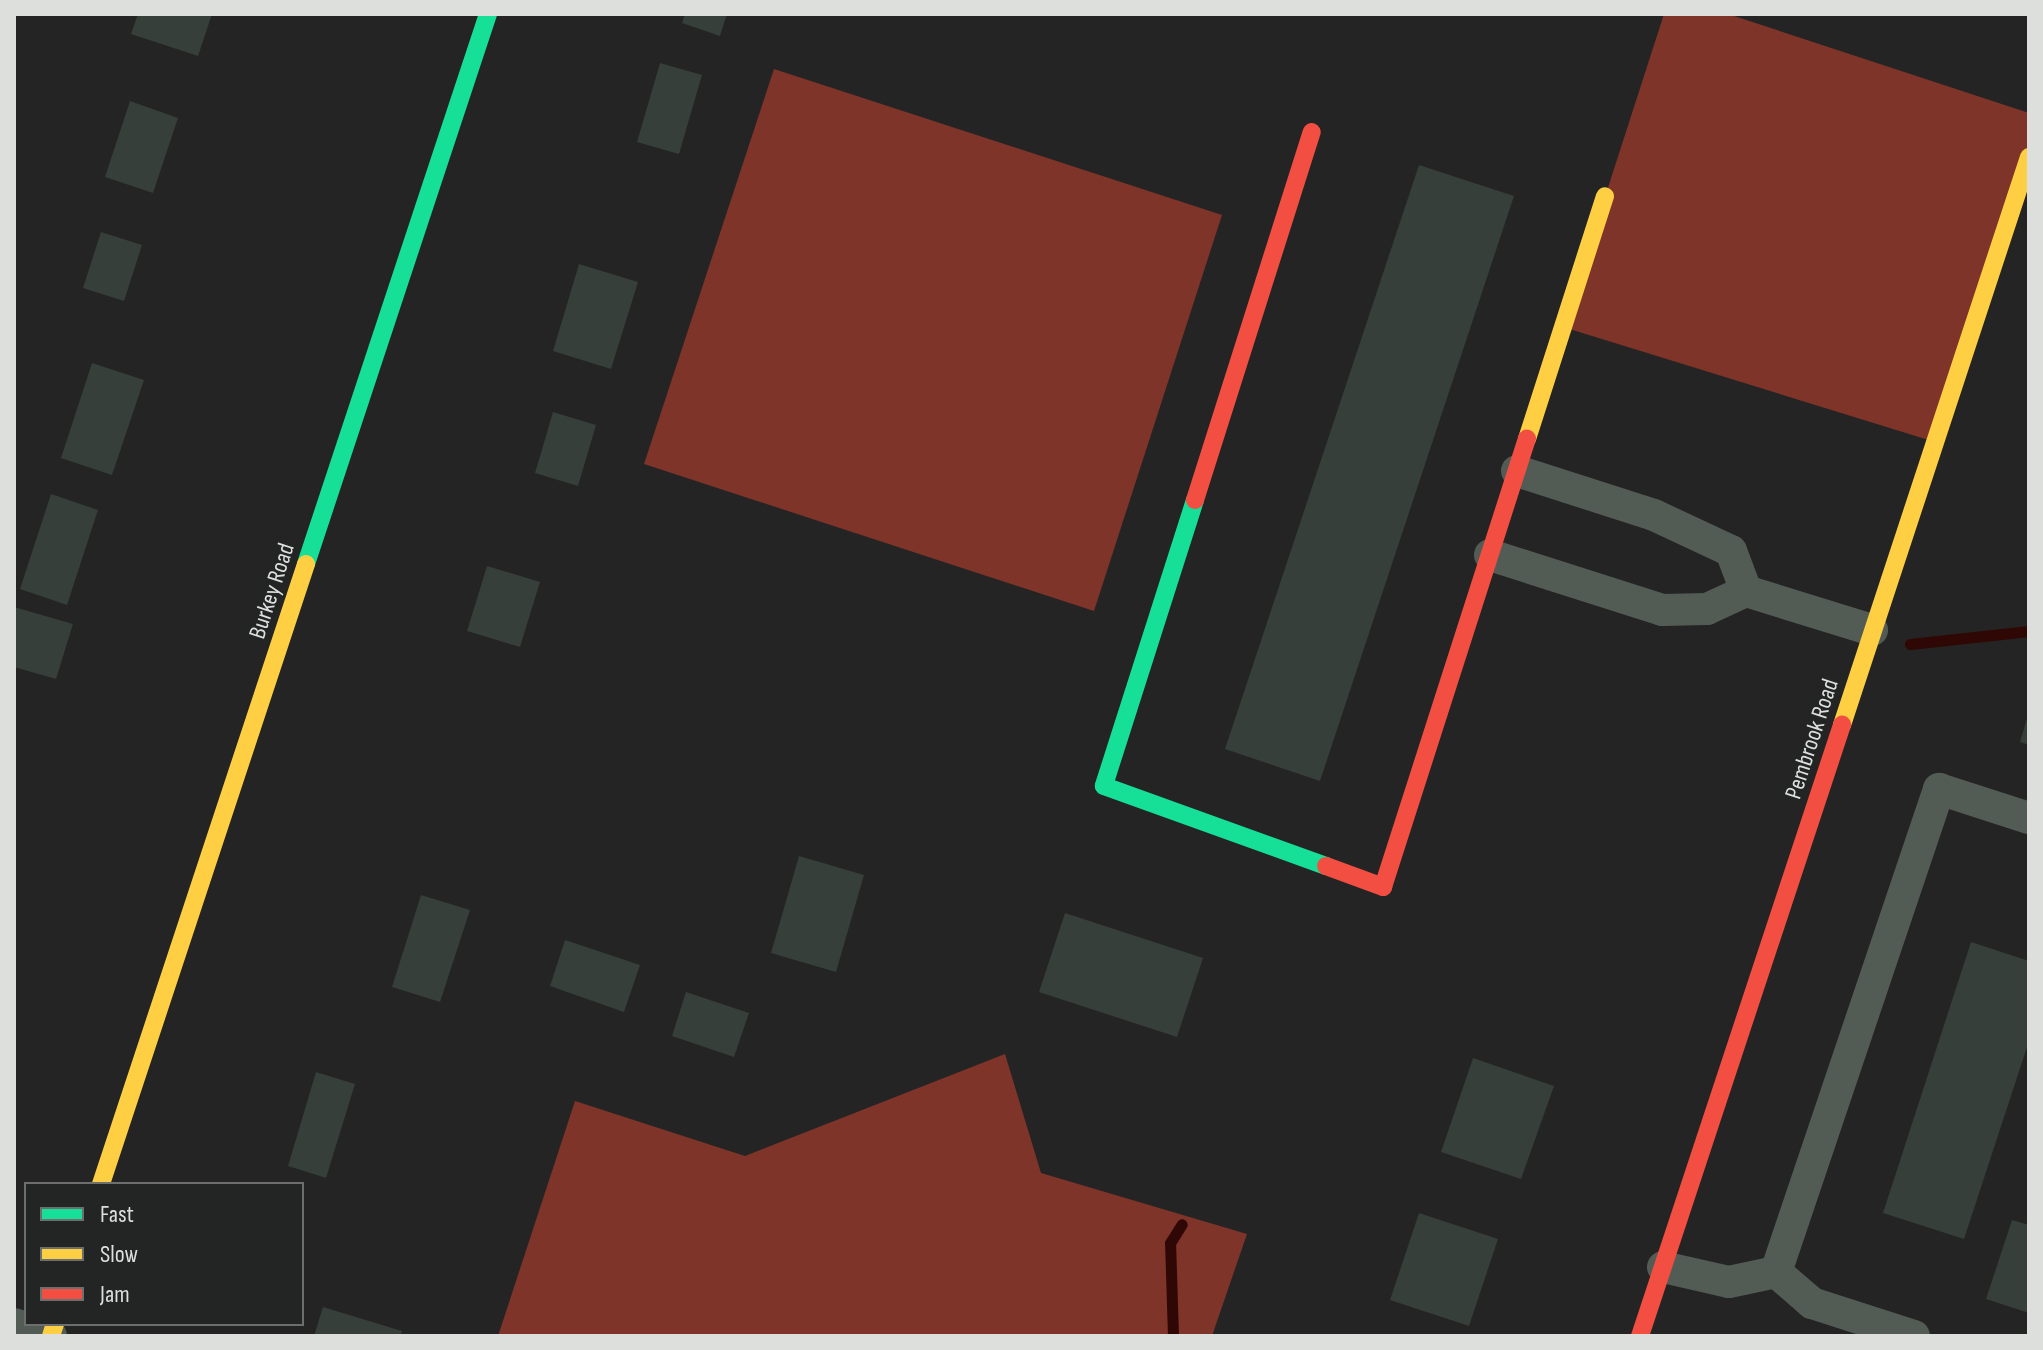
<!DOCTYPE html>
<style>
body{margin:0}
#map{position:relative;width:2043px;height:1350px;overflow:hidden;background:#242424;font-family:"Sofia Sans Condensed",sans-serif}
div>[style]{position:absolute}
.forest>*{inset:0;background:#7f3429}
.stream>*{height:11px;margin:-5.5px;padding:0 5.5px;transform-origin:5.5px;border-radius:5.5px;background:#2f0705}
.building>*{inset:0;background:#363f39}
.street>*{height:32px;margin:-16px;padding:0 16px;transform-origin:16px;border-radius:16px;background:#525c54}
.fast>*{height:18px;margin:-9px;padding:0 9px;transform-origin:9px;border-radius:9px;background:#16e098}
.slow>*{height:18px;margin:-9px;padding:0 9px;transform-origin:9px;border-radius:9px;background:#ffcf43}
.jam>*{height:18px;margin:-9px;padding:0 9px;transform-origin:9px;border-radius:9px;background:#f24e42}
span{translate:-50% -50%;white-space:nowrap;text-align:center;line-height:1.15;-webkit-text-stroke:6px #232524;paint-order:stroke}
.street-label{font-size:24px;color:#dddfdd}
.frame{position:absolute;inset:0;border:16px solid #dddfdd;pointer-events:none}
.legend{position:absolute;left:24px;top:1182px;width:280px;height:144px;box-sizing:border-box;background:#232524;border:2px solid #6d6f6e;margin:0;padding:10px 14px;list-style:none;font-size:24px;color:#dddfdd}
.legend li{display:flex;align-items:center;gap:16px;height:40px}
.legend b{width:40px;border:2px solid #6d6f6e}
</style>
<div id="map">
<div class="forest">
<div style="clip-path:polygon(1664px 14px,1728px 14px,2029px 113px,2029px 157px,1935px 442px,1563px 327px)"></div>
<div style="clip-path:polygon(774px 69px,1222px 215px,1094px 611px,644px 464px)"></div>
<div style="clip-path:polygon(1005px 1054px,1041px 1173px,1247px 1234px,1212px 1336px,498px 1336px,575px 1101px,745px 1156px)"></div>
</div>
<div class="stream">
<div style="left:1910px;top:644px;width:120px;rotate:-6.2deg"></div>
<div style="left:1173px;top:1336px;width:93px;rotate:-91.8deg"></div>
<div style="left:1170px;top:1243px;width:22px;rotate:-58deg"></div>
</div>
<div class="building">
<div style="clip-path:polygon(138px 14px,212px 14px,198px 56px,131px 34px)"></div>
<div style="clip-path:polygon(685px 14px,727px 14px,720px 36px,682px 23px)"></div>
<div style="clip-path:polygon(660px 63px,702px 75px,679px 154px,637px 142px)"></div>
<div style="clip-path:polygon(130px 101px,178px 118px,153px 193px,105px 177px)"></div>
<div style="clip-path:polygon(1419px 165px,1514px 196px,1320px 781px,1225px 749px)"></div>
<div style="clip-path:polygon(101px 232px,142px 245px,124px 301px,83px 288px)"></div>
<div style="clip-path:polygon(579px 264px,638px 282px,611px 369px,553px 351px)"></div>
<div style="clip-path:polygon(92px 363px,144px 380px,112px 475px,61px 458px)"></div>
<div style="clip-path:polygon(553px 412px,596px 425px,578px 486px,535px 473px)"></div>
<div style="clip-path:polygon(51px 494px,98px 510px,67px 605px,20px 589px)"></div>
<div style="clip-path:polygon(487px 566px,540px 582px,520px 647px,467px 631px)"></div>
<div style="clip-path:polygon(14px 607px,73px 624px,56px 679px,14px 667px)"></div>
<div style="clip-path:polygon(2028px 715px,2029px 715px,2029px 745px,2020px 742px)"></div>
<div style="clip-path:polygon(799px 856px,864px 875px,836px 972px,771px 953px)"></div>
<div style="clip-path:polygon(421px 895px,470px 910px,440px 1002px,392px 987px)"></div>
<div style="clip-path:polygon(1065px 913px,1203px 958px,1177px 1037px,1039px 992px)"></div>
<div style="clip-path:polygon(565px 940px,640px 965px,624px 1012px,550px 986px)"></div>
<div style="clip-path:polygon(1971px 942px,2029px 961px,2029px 1041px,1964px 1239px,1883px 1213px)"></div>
<div style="clip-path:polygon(686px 992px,749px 1013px,734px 1057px,672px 1036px)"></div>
<div style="clip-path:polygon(1473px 1058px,1554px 1086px,1521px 1179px,1441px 1152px)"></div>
<div style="clip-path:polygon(316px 1072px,355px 1084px,326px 1178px,288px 1166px)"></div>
<div style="clip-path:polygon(1419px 1213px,1498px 1239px,1469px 1326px,1390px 1300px)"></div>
<div style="clip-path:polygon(2012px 1220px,2029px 1225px,2029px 1313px,1986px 1299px)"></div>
<div style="clip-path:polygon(323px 1307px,402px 1331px,400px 1336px,314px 1336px)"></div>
</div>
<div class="street">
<div style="left:1517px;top:471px;width:144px;rotate:17.8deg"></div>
<div style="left:1654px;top:515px;width:85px;rotate:25.1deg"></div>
<div style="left:1731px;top:551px;width:43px;rotate:69.4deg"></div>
<div style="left:1490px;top:555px;width:181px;rotate:17.7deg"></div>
<div style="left:1662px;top:610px;width:45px;rotate:-1.3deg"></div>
<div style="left:1707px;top:609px;width:43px;rotate:-24.8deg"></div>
<div style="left:1746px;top:591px;width:132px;rotate:17.2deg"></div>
<div style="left:1663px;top:1267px;width:68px;rotate:12.8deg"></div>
<div style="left:1729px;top:1282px;width:48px;rotate:-12deg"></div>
<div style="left:14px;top:1324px;width:39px;rotate:18deg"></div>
<div style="left:1914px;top:1336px;width:107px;rotate:-162.1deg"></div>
<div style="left:1812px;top:1303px;width:48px;rotate:-139.3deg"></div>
<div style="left:1776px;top:1272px;width:510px;rotate:-71.35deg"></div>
<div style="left:1939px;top:789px;width:95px;rotate:17.9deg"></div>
</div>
<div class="fast">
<div style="left:1195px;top:500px;width:300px;rotate:107.7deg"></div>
<div style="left:1104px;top:786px;width:236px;rotate:19.8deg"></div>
<div style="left:306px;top:564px;width:579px;rotate:-71.69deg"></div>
</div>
<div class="slow">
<div style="left:1527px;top:439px;width:255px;rotate:-72.2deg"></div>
<div style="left:1842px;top:725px;width:598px;rotate:-71.78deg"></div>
<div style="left:101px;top:1184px;width:653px;rotate:-71.7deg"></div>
<div style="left:51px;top:1336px;width:13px;rotate:-72deg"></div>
</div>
<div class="jam">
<div style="left:1195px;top:500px;width:386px;rotate:-72.4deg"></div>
<div style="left:1326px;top:866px;width:61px;rotate:20.2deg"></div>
<div style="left:1383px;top:887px;width:471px;rotate:-72.2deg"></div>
<div style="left:1640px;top:1336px;width:644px;rotate:-71.71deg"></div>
</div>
<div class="street-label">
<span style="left:272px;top:591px;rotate:-72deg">Burkey Road</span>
<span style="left:1812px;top:739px;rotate:-72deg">Pembrook Road</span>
</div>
<div class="frame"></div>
<ul class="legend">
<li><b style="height:10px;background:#16e098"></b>Fast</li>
<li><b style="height:10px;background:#ffcf43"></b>Slow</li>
<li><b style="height:10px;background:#f24e42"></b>Jam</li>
</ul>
</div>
